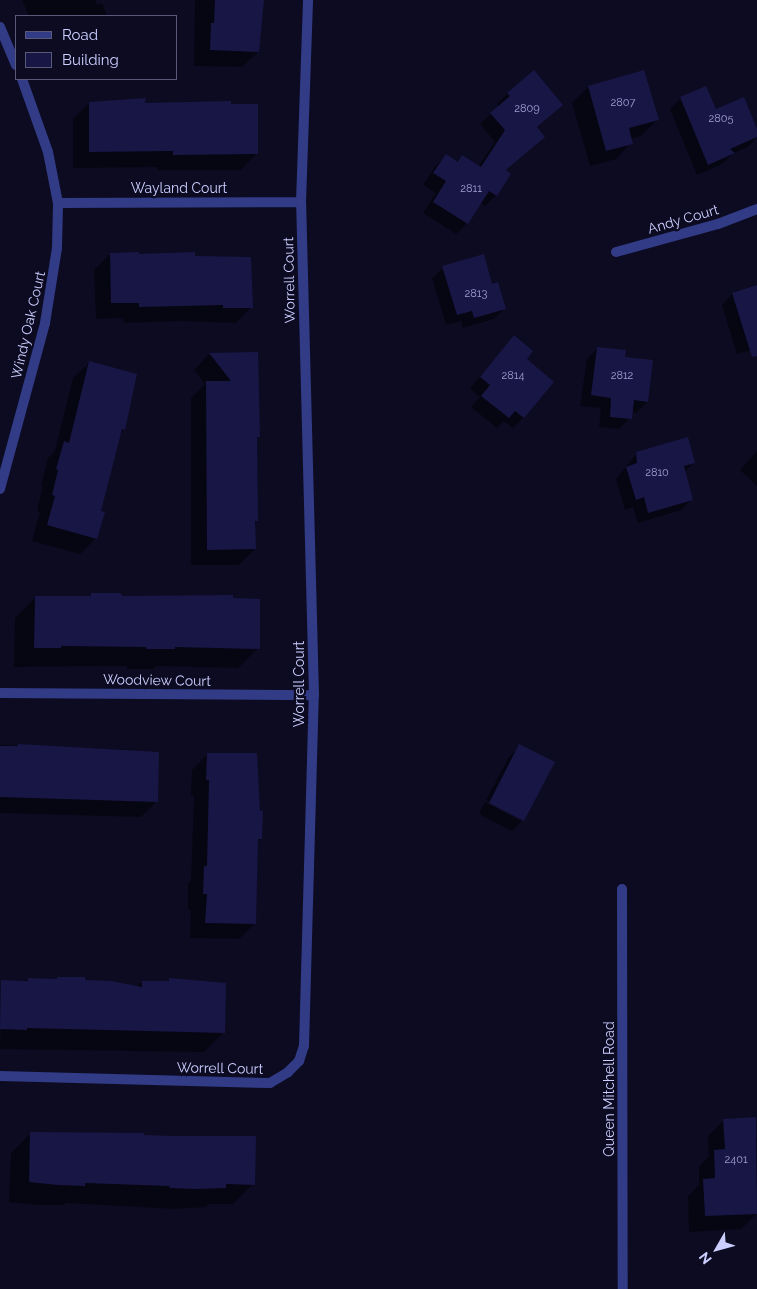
<!DOCTYPE html>
<style>
body{margin:0}
#map{position:relative;width:757px;height:1289px;overflow:hidden;background:#0c0b22;font-family:Raleway,sans-serif}
div>[style]{position:absolute}
.shadow>*{inset:0;background:#0007}
.building>*{inset:0;background:#181645}
.street>*{height:10px;margin:-5px;padding:0 5px;transform-origin:5px;border-radius:5px;background:#323b86}
span{translate:-50% -50%;white-space:nowrap;text-align:center;line-height:1.15;-webkit-text-stroke:4.5px #0c0b22;paint-order:stroke}
.number-label{font-size:11px;color:#9fa0d0}
.number-label span{-webkit-text-stroke-width:0}
.street-label{font-size:14px;color:#ccceff}
.legend{position:absolute;left:15px;top:15px;width:162px;height:65px;box-sizing:border-box;background:#0c0b22;border:1px solid #59597a;margin:0;padding:6px 9px;list-style:none;font-size:15px;color:#ccceff}
.legend li{display:flex;align-items:center;gap:10px;height:25px}
.legend b{width:25px;border:1px solid #59597a}
.north{position:absolute;left:692px;top:1224px;width:50px;height:50px;-webkit-text-stroke:4px #0c0b22;paint-order:stroke;rotate:232deg;font-size:14px;font-weight:700;line-height:20px;text-align:center;color:#ccceff}
.north::after{content:'';display:block;margin:auto;width:18px;height:22px;background:#ccceff;clip-path:polygon(50% 0,100% 100%,50% 72%,0 100%)}
</style>
<div id="map">
<div class="shadow">
<div style="clip-path:polygon(22px 0,95px 0,97px 5px,102px 3px,107px 16px,29px 16px)"></div>
<div style="clip-path:polygon(195px 0,263px 0,258px 52px,242px 67px,194px 66px)"></div>
<div style="clip-path:polygon(533px 72px,562px 105px,537px 128px,533px 147px,505px 171px,509px 174px,496px 195px,485px 206px,480px 203px,467px 223px,456px 234px,423px 213px,436px 193px,423px 185px,435px 167px,446px 156px,456px 163px,463px 156px,478px 167px,495px 142px,480px 124px,499px 107px,497px 104px,507px 94px)"></div>
<div style="clip-path:polygon(643px 72px,657px 120px,641px 136px,630px 139px,631px 143px,616px 159px,590px 166px,572px 103px,588px 87px)"></div>
<div style="clip-path:polygon(681px 98px,715px 110px,757px 132px,757px 137px,748px 147px,734px 153px,722px 164px,697px 175px,670px 109px)"></div>
<div style="clip-path:polygon(89px 103px,229px 105px,256px 154px,241px 170px,157px 170px,157px 167px,73px 168px,73px 119px)"></div>
<div style="clip-path:polygon(110px 254px,194px 254px,194px 257px,251px 307px,236px 323px,181px 321px,124px 323px,123px 318px,96px 319px,94px 270px)"></div>
<div style="clip-path:polygon(443px 268px,491px 285px,505px 308px,494px 319px,463px 328px,461px 321px,446px 325px,432px 278px)"></div>
<div style="clip-path:polygon(757px 286px,757px 348px,737px 354px,722px 305px,732px 294px)"></div>
<div style="clip-path:polygon(514px 337px,525px 359px,523px 418px,513px 428px,504px 421px,497px 428px,471px 407px,480px 397px,470px 388px)"></div>
<div style="clip-path:polygon(598px 348px,623px 358px,651px 361px,647px 402px,636px 413px,631px 412px,630px 418px,619px 429px,599px 427px,601px 408px,580px 406px,587px 359px)"></div>
<div style="clip-path:polygon(209px 354px,256px 354px,259px 436px,256px 439px,257px 521px,254px 524px,255px 549px,239px 565px,191px 565px,191px 398px,205px 384px,194px 370px)"></div>
<div style="clip-path:polygon(89px 363px,124px 429px,120px 434px,99px 512px,96px 538px,80px 554px,32px 541px,40px 512px,37px 511px,43px 485px,41px 485px,48px 458px,55px 451px,73px 378px)"></div>
<div style="clip-path:polygon(757px 451px,757px 486px,740px 470px)"></div>
<div style="clip-path:polygon(637px 453px,694px 462px,684px 472px,692px 499px,681px 510px,638px 523px,633px 507px,625px 510px,616px 479px)"></div>
<div style="clip-path:polygon(92px 594px,122px 598px,258px 648px,238px 668px,156px 666px,153px 669px,127px 669px,127px 666px,99px 666px,14px 667px,15px 618px,35px 598px,89px 597px)"></div>
<div style="clip-path:polygon(0 745px,130px 750px,157px 801px,141px 817px,0 813px)"></div>
<div style="clip-path:polygon(520px 746px,523px 820px,512px 831px,479px 814px,485px 802px,521px 821px,521px 818px,486px 800px,509px 757px)"></div>
<div style="clip-path:polygon(208px 754px,261px 838px,256px 843px,255px 923px,239px 939px,190px 938px,191px 910px,188px 910px,188px 883px,191px 880px,194px 796px,191px 796px,192px 770px)"></div>
<div style="clip-path:polygon(84px 978px,84px 981px,137px 987px,142px 982px,166px 982px,169px 980px,224px 1032px,204px 1052px,0 1049px,2px 981px)"></div>
<div style="clip-path:polygon(724px 1120px,757px 1138px,757px 1186px,755px 1186px,757px 1213px,741px 1229px,689px 1232px,688px 1196px,699px 1185px,699px 1167px,709px 1156px,708px 1136px)"></div>
<div style="clip-path:polygon(31px 1133px,253px 1184px,233px 1204px,209px 1204px,205px 1207px,176px 1209px,66px 1203px,64px 1205px,38px 1205px,9px 1202px,11px 1153px)"></div>
</div>
<div class="building">
<div style="clip-path:polygon(215px 0,264px 0,259px 52px,210px 50px,211px 23px,214px 23px)"></div>
<div style="clip-path:polygon(534px 70px,563px 105px,537px 127px,545px 137px,506px 170px,511px 174px,497px 196px,489px 191px,468px 224px,433px 202px,446px 181px,433px 173px,446px 154px,458px 162px,462px 155px,481px 167px,505px 130px,490px 113px,510px 96px,507px 93px)"></div>
<div style="clip-path:polygon(644px 70px,659px 120px,629px 128px,633px 144px,606px 151px,588px 86px)"></div>
<div style="clip-path:polygon(706px 86px,716px 109px,744px 97px,757px 129px,757px 137px,730px 149px,735px 153px,708px 165px,680px 97px)"></div>
<div style="clip-path:polygon(146px 98px,145px 103px,231px 101px,231px 104px,258px 104px,258px 154px,173px 155px,173px 151px,89px 152px,89px 102px)"></div>
<div style="clip-path:polygon(139px 252px,139px 254px,195px 252px,195px 256px,251px 257px,253px 308px,223px 308px,223px 305px,139px 307px,139px 303px,111px 303px,110px 253px)"></div>
<div style="clip-path:polygon(484px 254px,492px 284px,498px 282px,506px 309px,474px 318px,472px 311px,457px 315px,442px 266px)"></div>
<div style="clip-path:polygon(757px 285px,757px 356px,752px 357px,732px 293px)"></div>
<div style="clip-path:polygon(514px 335px,533px 351px,527px 359px,554px 382px,524px 418px,515px 411px,509px 418px,481px 396px,490px 385px,480px 377px)"></div>
<div style="clip-path:polygon(597px 347px,626px 350px,625px 357px,653px 360px,648px 402px,634px 400px,632px 419px,610px 417px,611px 398px,591px 395px)"></div>
<div style="clip-path:polygon(258px 352px,260px 437px,257px 437px,258px 521px,255px 521px,256px 549px,207px 550px,206px 381px,231px 381px,209px 353px)"></div>
<div style="clip-path:polygon(89px 361px,137px 374px,125px 430px,122px 429px,101px 511px,105px 512px,97px 539px,47px 525px,55px 496px,52px 495px,58px 470px,56px 469px,64px 441px,69px 443px)"></div>
<div style="clip-path:polygon(688px 437px,695px 463px,684px 466px,693px 500px,648px 513px,644px 497px,636px 500px,626px 467px,637px 463px,636px 452px)"></div>
<div style="clip-path:polygon(91px 593px,120px 593px,123px 596px,233px 595px,233px 598px,260px 599px,260px 649px,175px 647px,175px 649px,146px 649px,146px 647px,61px 646px,61px 648px,34px 648px,35px 596px,91px 596px)"></div>
<div style="clip-path:polygon(18px 744px,159px 752px,158px 802px,0 797px,0 746px,18px 746px)"></div>
<div style="clip-path:polygon(519px 744px,555px 762px,524px 821px,489px 803px)"></div>
<div style="clip-path:polygon(207px 753px,257px 753px,260px 811px,263px 811px,262px 839px,258px 839px,256px 924px,205px 923px,207px 894px,203px 894px,204px 866px,207px 866px,209px 780px,206px 780px)"></div>
<div style="clip-path:polygon(57px 977px,85px 977px,85px 980px,111px 981px,142px 987px,142px 981px,169px 981px,169px 978px,226px 983px,225px 1033px,27px 1028px,27px 1030px,0 1029px,1px 980px,28px 981px,28px 978px,57px 979px)"></div>
<div style="clip-path:polygon(756px 1117px,757px 1214px,705px 1216px,703px 1179px,715px 1178px,714px 1150px,725px 1149px,723px 1119px)"></div>
<div style="clip-path:polygon(30px 1132px,144px 1133px,144px 1135px,171px 1136px,256px 1136px,255px 1185px,226px 1184px,226px 1188px,197px 1189px,169px 1188px,170px 1186px,85px 1183px,85px 1186px,58px 1185px,29px 1182px)"></div>
</div>
<div class="street">
<div style="left:0;top:27px;width:41px;rotate:67.2deg"></div>
<div style="left:58px;top:203px;width:243px;rotate:-0.2deg"></div>
<div style="left:616px;top:252px;width:106px;rotate:-15.4deg"></div>
<div style="left:718px;top:224px;width:42px;rotate:-21deg"></div>
<div style="left:0;top:489px;width:172px;rotate:-74.8deg"></div>
<div style="left:45px;top:323px;width:76px;rotate:-80.9deg"></div>
<div style="left:57px;top:248px;width:45px;rotate:-88.7deg"></div>
<div style="left:58px;top:203px;width:52px;rotate:-101.1deg"></div>
<div style="left:48px;top:152px;width:77px;rotate:-109.6deg"></div>
<div style="left:0;top:693px;width:314px;rotate:0.4deg"></div>
<div style="left:622px;top:889px;width:400px;rotate:89.9deg"></div>
<div style="left:0;top:1076px;width:270px;rotate:1.5deg"></div>
<div style="left:270px;top:1083px;width:21px;rotate:-31deg"></div>
<div style="left:288px;top:1072px;width:16px;rotate:-45deg"></div>
<div style="left:299px;top:1061px;width:16px;rotate:-72deg"></div>
<div style="left:304px;top:1046px;width:351px;rotate:-88.4deg"></div>
<div style="left:314px;top:695px;width:493px;rotate:-91.5deg"></div>
<div style="left:301px;top:202px;width:202px;rotate:-88deg"></div>
</div>
<div class="number-label">
<span style="left:623px;top:103px">2807</span>
<span style="left:527px;top:109px">2809</span>
<span style="left:721px;top:119px">2805</span>
<span style="left:471px;top:189px">2811</span>
<span style="left:476px;top:294px">2813</span>
<span style="left:513px;top:376px">2814</span>
<span style="left:622px;top:376px">2812</span>
<span style="left:657px;top:473px">2810</span>
<span style="left:736px;top:1160px">2401</span>
</div>
<div class="street-label">
<span style="left:179px;top:188px">Wayland Court</span>
<span style="left:683px;top:219px;rotate:-16deg">Andy Court</span>
<span style="left:289px;top:280px;rotate:-91deg">Worrell Court</span>
<span style="left:28px;top:325px;rotate:-77deg">Windy Oak Court</span>
<span style="left:157px;top:680px;rotate:1deg">Woodview Court</span>
<span style="left:299px;top:684px;rotate:-90deg">Worrell Court</span>
<span style="left:220px;top:1068px;rotate:1deg">Worrell Court</span>
<span style="left:609px;top:1089px;rotate:-90deg">Queen Mitchell Road</span>
</div>
<ul class="legend">
<li><b style="height:6px;background:#323b86"></b>Road</li>
<li><b style="height:14px;background:#181645"></b>Building</li>
</ul>
<div class="north">N</div>
</div>
